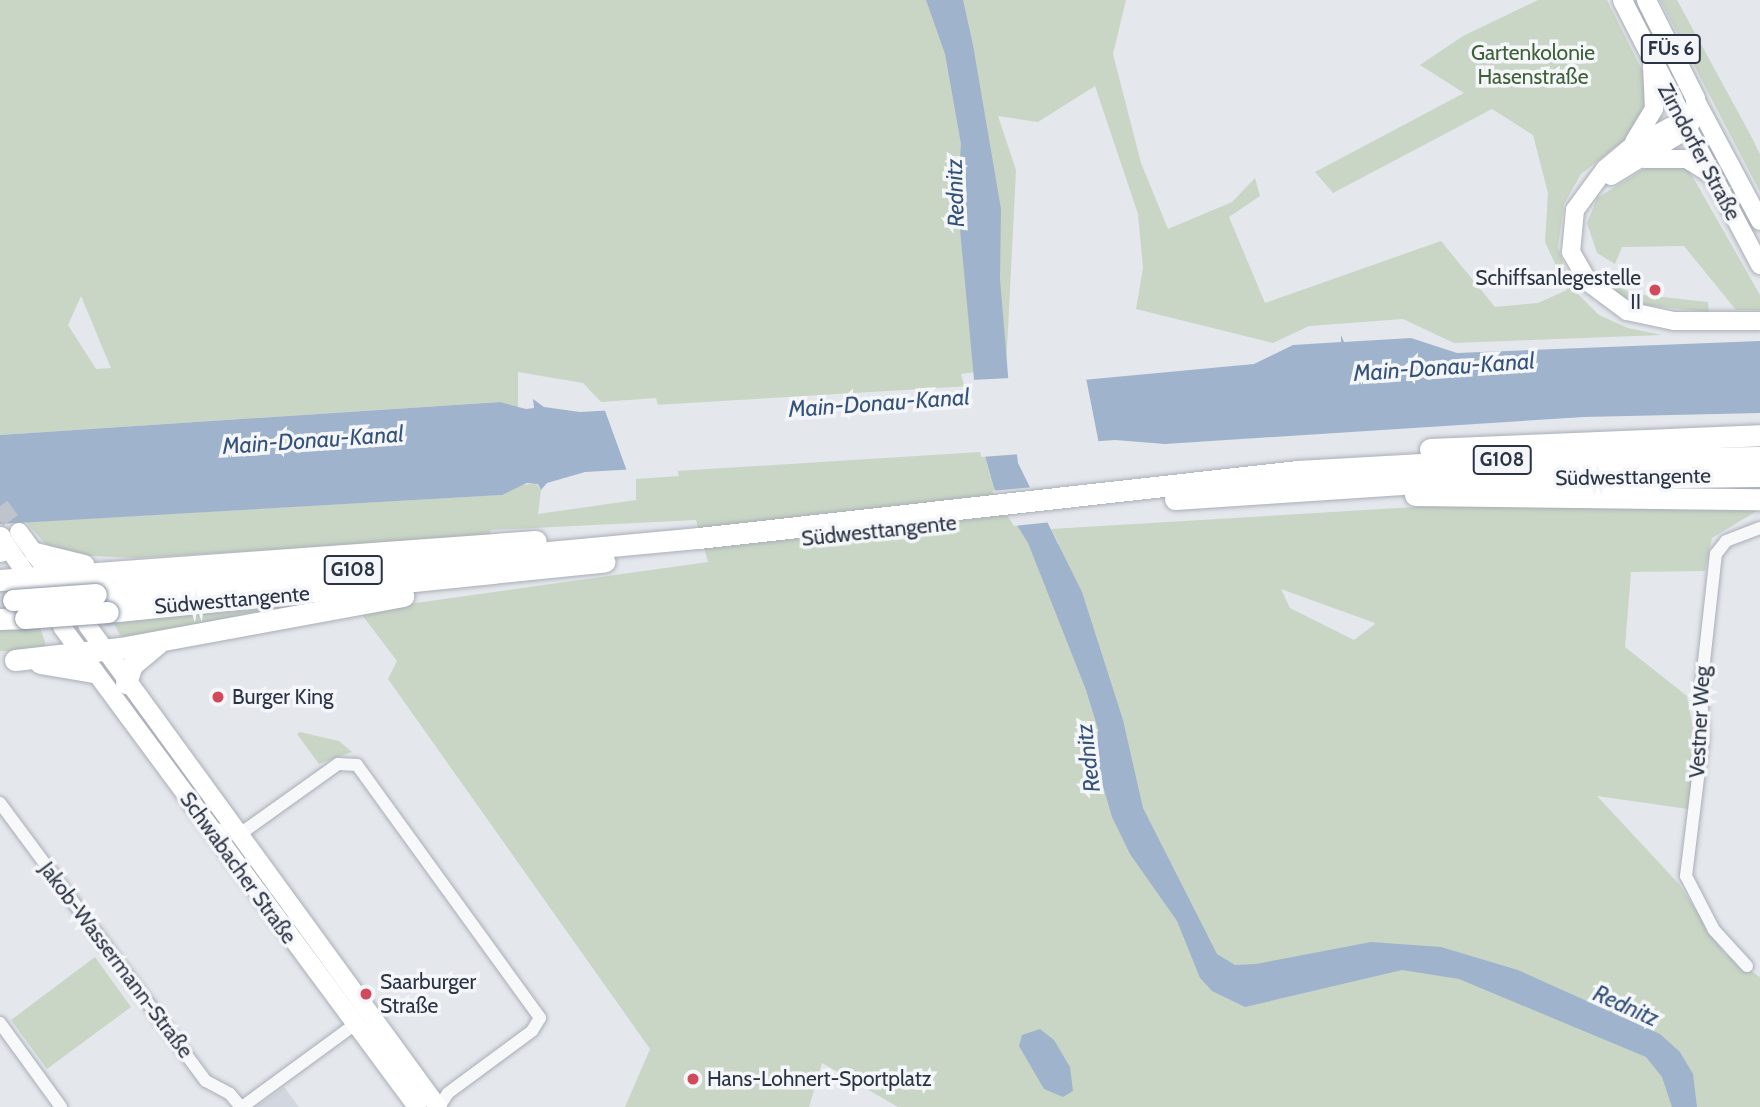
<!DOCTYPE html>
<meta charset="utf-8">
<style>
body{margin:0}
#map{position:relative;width:1760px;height:1107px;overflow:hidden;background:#e4e7ec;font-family:Cabin,sans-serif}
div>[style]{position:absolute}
.built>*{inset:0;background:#d2d6de}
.green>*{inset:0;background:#c9d6c5}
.water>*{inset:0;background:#9fb4cc}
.pier>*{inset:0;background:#e4e7ec}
.secondary-tunnel>*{height:18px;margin-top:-9px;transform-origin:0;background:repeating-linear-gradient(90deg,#bfc3cb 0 18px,transparent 0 27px)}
.roads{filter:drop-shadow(0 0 2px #a9aeb7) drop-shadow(0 0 2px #a9aeb7)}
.minor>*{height:12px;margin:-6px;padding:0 6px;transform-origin:6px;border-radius:6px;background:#f7f8fa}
.secondary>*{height:18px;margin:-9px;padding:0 9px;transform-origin:9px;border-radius:9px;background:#fff}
.primary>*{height:19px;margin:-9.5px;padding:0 9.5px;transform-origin:9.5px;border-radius:9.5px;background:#fff}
.trunk>*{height:21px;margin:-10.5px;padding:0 10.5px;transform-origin:10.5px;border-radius:10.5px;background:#fff}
.bridges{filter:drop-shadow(0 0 2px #8b94a3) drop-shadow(0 0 2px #8b94a3)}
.trunk-bridge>*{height:21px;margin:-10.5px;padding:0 10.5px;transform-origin:10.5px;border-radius:10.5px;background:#fff}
.dots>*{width:19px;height:19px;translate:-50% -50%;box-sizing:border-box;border:4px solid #f4f6f9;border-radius:50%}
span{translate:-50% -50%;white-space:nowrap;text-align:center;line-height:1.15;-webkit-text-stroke:7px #f4f6f9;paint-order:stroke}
.shield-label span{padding:2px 5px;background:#f4f6f9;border:2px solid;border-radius:5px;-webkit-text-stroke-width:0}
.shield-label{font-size:19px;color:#2b3445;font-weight:700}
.park-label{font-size:21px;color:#3f6138}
.street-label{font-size:21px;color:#2b3445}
.poi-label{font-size:21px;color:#2b3445}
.right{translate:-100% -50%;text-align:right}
.left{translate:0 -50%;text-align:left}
.water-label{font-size:23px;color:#34527a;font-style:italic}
</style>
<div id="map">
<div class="built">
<div style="clip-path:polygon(284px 1087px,299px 1107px,256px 1107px)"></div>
</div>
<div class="green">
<div style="clip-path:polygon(evenodd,0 0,1126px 0,1113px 54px,1141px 163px,1168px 229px,1232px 202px,1255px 178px,1260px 196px,1229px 217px,1265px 303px,1441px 241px,1495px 307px,1538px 303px,1567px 290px,1545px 242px,1548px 193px,1533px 135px,1492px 109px,1333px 193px,1315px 172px,1464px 93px,1420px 65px,1463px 36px,1538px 0,1607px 0,1645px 76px,1646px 104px,1636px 131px,1581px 174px,1564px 204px,1558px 247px,1571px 287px,1599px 315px,1628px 328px,1662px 335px,1454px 343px,1403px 319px,1309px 326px,1273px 343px,1136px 309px,1143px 268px,1138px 214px,1095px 86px,1038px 122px,998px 116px,1016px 170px,1006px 368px,961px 374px,994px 488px,1029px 543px,1059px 544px,1051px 529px,1481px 503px,1760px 509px,1712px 538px,1705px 571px,1631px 572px,1625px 647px,1687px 696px,1696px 746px,1688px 809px,1597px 796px,1679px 884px,1724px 953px,1760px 977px,1760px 1107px,898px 1107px,822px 1063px,809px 1107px,625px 1107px,650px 1049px,388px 679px,397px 661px,359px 611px,708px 562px,696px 520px,491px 530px,489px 537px,136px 558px,73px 555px,48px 547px,26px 522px,501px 495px,516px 486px,536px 483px,541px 490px,538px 514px,636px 500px,636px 479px,679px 476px,656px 398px,601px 402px,583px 383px,518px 372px,518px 410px,499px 402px,0 435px,0 0,81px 296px,111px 368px,96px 369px,68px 325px,81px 296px,0 0,1281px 589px,1375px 623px,1375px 624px,1354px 640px,1290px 608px,1281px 589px)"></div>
<div style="clip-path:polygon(1660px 0,1677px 0,1750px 134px,1760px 154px,1760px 192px)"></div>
<div style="clip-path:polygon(1686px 165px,1760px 295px,1760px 310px,1736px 310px,1684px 246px,1622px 247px,1615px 264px,1597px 253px,1587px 223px,1597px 198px,1649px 166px)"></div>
<div style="clip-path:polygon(1599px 279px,1635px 294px,1708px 302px,1709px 312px,1635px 304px,1595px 280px)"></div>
<div style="clip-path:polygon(274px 608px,123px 640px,113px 622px)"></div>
<div style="clip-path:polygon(40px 627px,46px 646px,26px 652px,0 651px,0 629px)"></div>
<div style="clip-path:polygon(300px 732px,339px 741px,352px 752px,319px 764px,297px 734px)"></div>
<div style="clip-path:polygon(95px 957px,131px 1007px,47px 1069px,11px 1020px)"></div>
</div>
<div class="water">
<div style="clip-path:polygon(926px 0,963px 0,973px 45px,1001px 209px,1000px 279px,1009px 387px,1254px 364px,1293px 345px,1341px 342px,1341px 335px,1344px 342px,1411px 338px,1457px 353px,1760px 341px,1760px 413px,1584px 417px,1165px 444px,1115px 440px,1016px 447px,1018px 463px,1082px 592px,1123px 720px,1143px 808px,1217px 954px,1235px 965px,1256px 964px,1371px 942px,1441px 947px,1518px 970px,1660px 1034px,1680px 1052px,1693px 1074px,1697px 1107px,1672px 1107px,1662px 1077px,1646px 1057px,1459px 979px,1402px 970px,1245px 1007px,1212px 991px,1200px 978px,1177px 921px,1130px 854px,1112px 817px,1098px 769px,1098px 729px,1086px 690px,1028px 543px,994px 488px,983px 449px,585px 472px,547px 483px,541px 490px,538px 484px,527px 483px,502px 495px,0 524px,0 435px,500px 402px,526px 409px,534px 408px,533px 399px,544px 407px,580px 412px,975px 390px,957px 197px,961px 144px,945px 54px)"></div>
<div style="clip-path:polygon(1040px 1029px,1054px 1040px,1070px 1067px,1073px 1091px,1063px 1097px,1044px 1089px,1019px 1046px,1022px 1035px)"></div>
</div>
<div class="pier">
<div style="clip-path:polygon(1011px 378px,1011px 384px,1086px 378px,1099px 444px,1020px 450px,1020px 454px,981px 457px,980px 452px,628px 474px,604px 408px,971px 386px,971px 380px)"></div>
<div style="clip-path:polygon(1034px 487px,1052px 522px,1014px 526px,992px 491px)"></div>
</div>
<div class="secondary-tunnel">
<div style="left:0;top:506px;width:32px;rotate:54deg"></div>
</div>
<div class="roads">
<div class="minor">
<div style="left:0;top:803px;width:346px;rotate:53.5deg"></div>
<div style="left:206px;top:1081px;width:27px;rotate:28deg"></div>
<div style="left:230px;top:1094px;width:17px;rotate:50deg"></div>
<div style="left:210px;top:828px;width:25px;rotate:11deg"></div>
<div style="left:235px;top:833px;width:13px;rotate:-18deg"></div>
<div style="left:247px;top:829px;width:112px;rotate:-35.5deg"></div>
<div style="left:338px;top:764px;width:19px;rotate:3deg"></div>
<div style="left:357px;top:765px;width:312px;rotate:54.1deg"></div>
<div style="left:540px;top:1018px;width:15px;rotate:122deg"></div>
<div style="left:532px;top:1031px;width:104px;rotate:143.6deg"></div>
<div style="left:448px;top:1093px;width:17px;rotate:123deg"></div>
<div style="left:1747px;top:966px;width:49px;rotate:-132.5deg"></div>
<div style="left:1714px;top:930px;width:61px;rotate:-117.4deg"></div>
<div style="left:1686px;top:876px;width:140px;rotate:-83deg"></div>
<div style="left:1703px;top:737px;width:48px;rotate:-92.4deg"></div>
<div style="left:1701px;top:689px;width:136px;rotate:-83.7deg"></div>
<div style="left:1716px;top:554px;width:16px;rotate:-52deg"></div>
<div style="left:1726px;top:541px;width:36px;rotate:-21deg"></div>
<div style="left:0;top:1023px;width:104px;rotate:54deg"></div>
<div style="left:242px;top:1107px;width:139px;rotate:-36.2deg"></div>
</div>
<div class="secondary">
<div style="left:1696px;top:101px;width:136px;rotate:61.9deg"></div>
<div style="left:1688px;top:129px;width:18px;rotate:-174deg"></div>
<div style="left:1670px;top:127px;width:45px;rotate:152.3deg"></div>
<div style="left:1630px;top:148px;width:33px;rotate:140deg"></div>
<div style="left:1605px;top:169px;width:51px;rotate:126.2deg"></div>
<div style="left:1575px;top:210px;width:42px;rotate:95.4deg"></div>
<div style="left:1571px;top:252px;width:34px;rotate:60deg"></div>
<div style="left:1588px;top:282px;width:49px;rotate:36.6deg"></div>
<div style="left:1627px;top:311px;width:48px;rotate:12deg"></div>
<div style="left:1674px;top:321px;width:86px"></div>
<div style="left:1688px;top:129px;width:154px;rotate:62.1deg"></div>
<div style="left:1634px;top:142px;width:39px;rotate:-59deg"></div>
<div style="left:1654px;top:109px;width:44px;rotate:-92.6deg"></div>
<div style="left:1644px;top:159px;width:43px"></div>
<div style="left:1687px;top:159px;width:26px;rotate:32deg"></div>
<div style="left:1611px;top:176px;width:90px;rotate:-31.4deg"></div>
<div style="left:1688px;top:129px;width:19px;rotate:-65deg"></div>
<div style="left:1696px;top:112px;width:14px;rotate:-94deg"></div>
<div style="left:19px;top:532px;width:67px;rotate:54.2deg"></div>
<div style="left:0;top:536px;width:63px;rotate:55.3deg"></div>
<div style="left:87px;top:625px;width:596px;rotate:53.94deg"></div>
<div style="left:62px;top:627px;width:597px;rotate:53.51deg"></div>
</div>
<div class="primary">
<div style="left:1622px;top:0;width:145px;rotate:62.9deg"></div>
<div style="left:1646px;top:0;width:110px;rotate:63.4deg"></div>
</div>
<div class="trunk">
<div style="left:1430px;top:449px;width:330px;rotate:-2.4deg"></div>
<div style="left:1415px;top:495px;width:345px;rotate:0.7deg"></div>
<div style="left:1175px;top:499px;width:303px;rotate:-3.8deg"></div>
<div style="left:1477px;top:479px;width:283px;rotate:-0.6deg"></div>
<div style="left:0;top:537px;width:14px;rotate:90deg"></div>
<div style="left:35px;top:553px;width:50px;rotate:13.8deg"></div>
<div style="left:0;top:580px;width:537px;rotate:-4.16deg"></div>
<div style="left:96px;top:594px;width:606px;rotate:-5.31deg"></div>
<div style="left:699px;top:538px;width:602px;rotate:-6.39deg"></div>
<div style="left:1297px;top:471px;width:178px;rotate:-3.2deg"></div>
<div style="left:1475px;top:461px;width:285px;rotate:-0.8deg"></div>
<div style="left:108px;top:612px;width:499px;rotate:-5.8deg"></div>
<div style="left:0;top:619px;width:25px;rotate:-2deg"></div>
<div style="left:15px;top:660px;width:106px;rotate:-6.5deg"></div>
<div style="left:120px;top:648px;width:288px;rotate:-10.4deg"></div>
<div style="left:40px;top:663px;width:54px;rotate:9.6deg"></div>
<div style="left:126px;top:683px;width:19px;rotate:-72deg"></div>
<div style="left:132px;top:665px;width:34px;rotate:-40deg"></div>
</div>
</div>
<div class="bridges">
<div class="trunk-bridge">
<div style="left:13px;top:600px;width:83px;rotate:-4.1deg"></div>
<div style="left:25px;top:618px;width:83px;rotate:-4.1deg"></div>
</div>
</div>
<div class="dots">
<div style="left:1655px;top:290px;background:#d1495b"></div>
<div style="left:218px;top:697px;background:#d1495b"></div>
<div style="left:366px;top:994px;background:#d1495b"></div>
<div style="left:693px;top:1079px;background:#d1495b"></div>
</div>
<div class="shield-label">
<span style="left:1671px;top:49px">FÜs 6</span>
<span style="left:1502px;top:460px">G108</span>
<span style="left:353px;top:570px">G108</span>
</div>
<div class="park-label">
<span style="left:1533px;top:65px">Gartenkolonie<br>Hasenstraße</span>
</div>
<div class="street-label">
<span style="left:1699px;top:152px;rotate:62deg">Zirndorfer Straße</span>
<span style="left:1633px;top:477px;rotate:-1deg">Südwesttangente</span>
<span style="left:879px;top:531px;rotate:-6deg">Südwesttangente</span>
<span style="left:232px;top:600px;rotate:-5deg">Südwesttangente</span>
<span style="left:1700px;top:722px;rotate:-87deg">Vestner Weg</span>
<span style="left:238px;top:868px;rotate:54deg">Schwabacher Straße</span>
<span style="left:116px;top:960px;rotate:53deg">Jakob-Wassermann-Straße</span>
</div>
<div class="poi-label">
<span class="right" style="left:1641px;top:290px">Schiffsanlegestelle<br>II</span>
<span class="left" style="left:232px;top:697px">Burger King</span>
<span class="left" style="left:380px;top:994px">Saarburger<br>Straße</span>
<span class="left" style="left:707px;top:1079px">Hans-Lohnert-Sportplatz</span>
</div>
<div class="water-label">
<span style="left:955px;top:193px;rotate:-92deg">Rednitz</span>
<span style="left:1444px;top:367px;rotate:-4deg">Main-Donau-Kanal</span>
<span style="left:879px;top:403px;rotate:-4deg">Main-Donau-Kanal</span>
<span style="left:313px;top:440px;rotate:-4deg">Main-Donau-Kanal</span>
<span style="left:1088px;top:758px;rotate:-97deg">Rednitz</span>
<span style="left:1626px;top:1006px;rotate:24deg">Rednitz</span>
</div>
</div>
